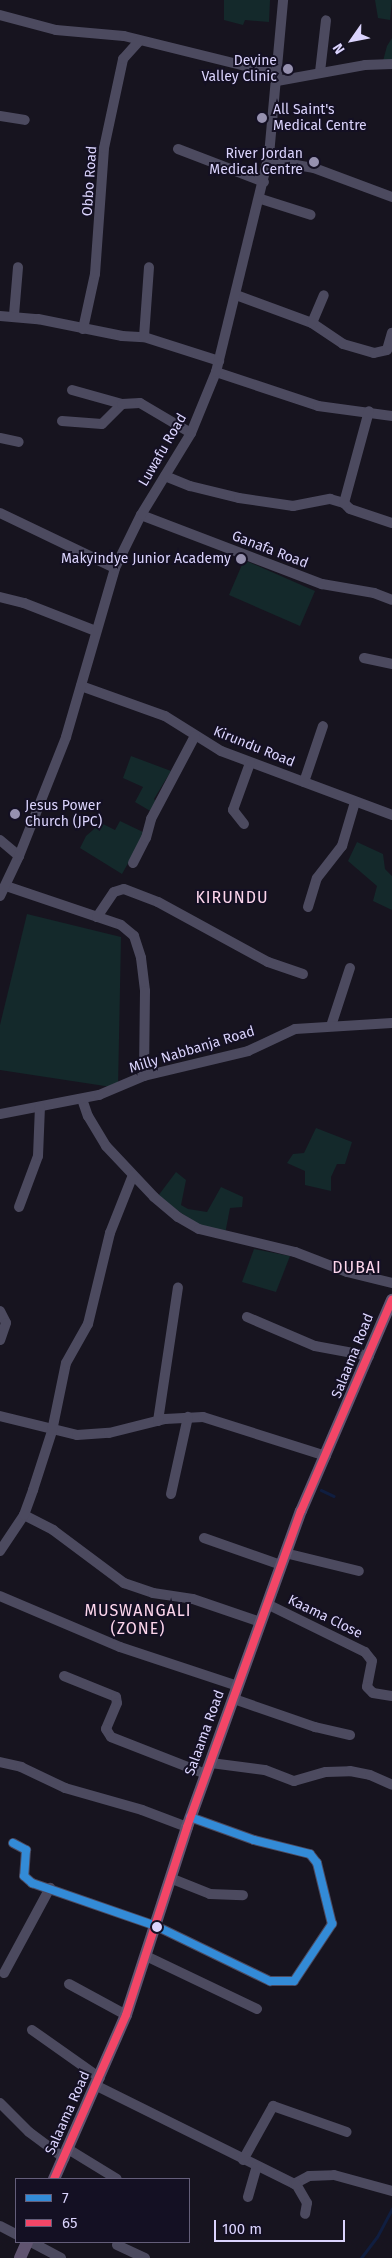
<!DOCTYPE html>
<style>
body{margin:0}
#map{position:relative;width:392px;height:2258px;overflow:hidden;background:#17141f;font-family:"Fira Sans",sans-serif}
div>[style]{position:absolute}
.green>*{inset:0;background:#14292b}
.stream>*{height:2.5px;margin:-1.25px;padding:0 1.25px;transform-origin:1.25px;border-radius:1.25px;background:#101e40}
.minor>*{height:10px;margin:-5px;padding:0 5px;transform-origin:5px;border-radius:5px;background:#4c4a5f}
.major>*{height:12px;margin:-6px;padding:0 6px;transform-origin:6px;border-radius:6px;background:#605470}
.bus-1>*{height:8px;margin:-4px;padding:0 4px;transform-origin:4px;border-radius:4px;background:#338bd7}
.bus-2>*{height:8px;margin:-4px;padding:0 4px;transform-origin:4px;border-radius:4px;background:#f34667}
.dots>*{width:14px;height:14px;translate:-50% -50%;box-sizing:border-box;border:2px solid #141023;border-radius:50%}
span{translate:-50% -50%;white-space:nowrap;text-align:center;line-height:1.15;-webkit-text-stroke:4px #141023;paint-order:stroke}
.poi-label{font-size:14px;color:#dbd4fd}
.right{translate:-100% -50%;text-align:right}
.left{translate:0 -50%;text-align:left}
.street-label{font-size:14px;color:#dbd4fd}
.quarter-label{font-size:16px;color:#fdd6ec;letter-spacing:1px}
.legend{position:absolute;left:15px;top:2178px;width:175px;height:65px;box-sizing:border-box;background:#141023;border:1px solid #645e7a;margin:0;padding:6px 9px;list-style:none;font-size:15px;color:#dbd4fd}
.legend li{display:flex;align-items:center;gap:10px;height:25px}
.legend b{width:25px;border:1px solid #645e7a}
.north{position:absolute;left:327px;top:15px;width:50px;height:50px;-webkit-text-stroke:4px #141023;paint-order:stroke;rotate:237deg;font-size:14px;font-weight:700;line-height:20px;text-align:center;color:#dbd4fd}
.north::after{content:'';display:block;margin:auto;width:18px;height:22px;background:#dbd4fd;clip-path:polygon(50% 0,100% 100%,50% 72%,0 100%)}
.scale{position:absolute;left:214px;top:2220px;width:131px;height:22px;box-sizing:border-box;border:2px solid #dbd4fd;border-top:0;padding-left:6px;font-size:15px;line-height:18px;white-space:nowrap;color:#dbd4fd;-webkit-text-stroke:4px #141023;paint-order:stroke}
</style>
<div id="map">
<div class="green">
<div style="clip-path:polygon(224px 0,270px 0,269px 22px,245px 20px,243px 25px,224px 20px)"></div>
<div style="clip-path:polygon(375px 0,392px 0,390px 20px,378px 18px)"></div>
<div style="clip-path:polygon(392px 38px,392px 61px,383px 61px,387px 46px)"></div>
<div style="clip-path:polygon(244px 560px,315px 591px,300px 626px,229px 595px)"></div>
<div style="clip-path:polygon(131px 756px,171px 771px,154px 799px,157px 803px,152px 812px,135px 802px,143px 787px,123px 778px)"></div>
<div style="clip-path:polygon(120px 821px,145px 833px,122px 874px,80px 848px,86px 836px,101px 823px,115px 830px)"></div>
<div style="clip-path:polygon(357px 842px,383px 854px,385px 869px,392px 876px,392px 910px,373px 901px,377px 886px,348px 861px)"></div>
<div style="clip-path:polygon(27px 914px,121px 937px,118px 1088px,0 1070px,0 1025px)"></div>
<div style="clip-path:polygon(316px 1128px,352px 1142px,345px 1164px,337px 1164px,331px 1177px,331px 1191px,305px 1185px,305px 1171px,287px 1163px,293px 1154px,304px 1153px)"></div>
<div style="clip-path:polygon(176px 1172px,186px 1180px,181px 1205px,188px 1209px,207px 1212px,221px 1187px,243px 1197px,242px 1207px,230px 1208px,225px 1234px,199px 1226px,158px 1196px)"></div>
<div style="clip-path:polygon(254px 1249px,290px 1256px,276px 1292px,242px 1282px)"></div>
</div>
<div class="stream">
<div style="left:321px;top:1490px;width:14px;rotate:25deg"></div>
<div style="left:361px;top:2258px;width:26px;rotate:-53deg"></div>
<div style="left:377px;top:2237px;width:32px;rotate:-62deg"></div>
</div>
<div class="minor">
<div style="left:0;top:15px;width:58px;rotate:15deg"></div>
<div style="left:56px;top:30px;width:68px;rotate:5deg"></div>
<div style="left:124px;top:36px;width:158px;rotate:13.9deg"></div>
<div style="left:320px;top:72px;width:52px;rotate:-83.4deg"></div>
<div style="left:277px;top:81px;width:89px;rotate:-10.3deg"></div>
<div style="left:365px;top:65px;width:27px;rotate:-2deg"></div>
<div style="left:0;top:116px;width:25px;rotate:9deg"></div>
<div style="left:178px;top:149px;width:92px;rotate:21deg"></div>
<div style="left:268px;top:160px;width:47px;rotate:9.9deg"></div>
<div style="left:314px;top:168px;width:83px;rotate:20.4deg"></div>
<div style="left:261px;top:199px;width:52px;rotate:17.7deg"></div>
<div style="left:236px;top:295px;width:81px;rotate:20.2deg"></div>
<div style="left:312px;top:323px;width:37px;rotate:34deg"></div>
<div style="left:343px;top:344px;width:32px;rotate:16deg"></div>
<div style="left:374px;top:353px;width:13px;rotate:-13deg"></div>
<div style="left:387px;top:350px;width:18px;rotate:-74deg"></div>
<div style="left:14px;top:315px;width:48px;rotate:-85.2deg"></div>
<div style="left:0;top:316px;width:38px;rotate:5deg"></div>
<div style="left:38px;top:319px;width:86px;rotate:11.4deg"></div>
<div style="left:122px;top:336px;width:22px;rotate:3deg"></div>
<div style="left:144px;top:337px;width:79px;rotate:17.7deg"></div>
<div style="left:312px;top:323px;width:30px;rotate:-67deg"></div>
<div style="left:83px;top:329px;width:56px;rotate:-77.7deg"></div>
<div style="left:95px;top:274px;width:126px;rotate:-85.9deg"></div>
<div style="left:104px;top:148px;width:91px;rotate:-77.9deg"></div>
<div style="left:123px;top:59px;width:24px;rotate:-48deg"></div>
<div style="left:144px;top:337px;width:70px;rotate:-85.9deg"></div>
<div style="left:216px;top:372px;width:108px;rotate:18.4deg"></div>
<div style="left:318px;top:406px;width:75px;rotate:7.7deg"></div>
<div style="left:72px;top:390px;width:52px;rotate:15.6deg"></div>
<div style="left:62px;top:421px;width:40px;rotate:4.3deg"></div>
<div style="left:102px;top:424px;width:28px;rotate:-45deg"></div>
<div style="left:122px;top:404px;width:18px;rotate:-3deg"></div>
<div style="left:140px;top:403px;width:59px;rotate:30.5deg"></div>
<div style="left:0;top:438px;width:19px;rotate:12deg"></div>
<div style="left:165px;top:476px;width:27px;rotate:22deg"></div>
<div style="left:190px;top:486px;width:50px;rotate:13.8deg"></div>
<div style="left:239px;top:498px;width:55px;rotate:8.4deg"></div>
<div style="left:293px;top:506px;width:38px;rotate:-11deg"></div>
<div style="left:330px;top:499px;width:15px;rotate:16deg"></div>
<div style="left:344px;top:503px;width:8px;rotate:45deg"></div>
<div style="left:350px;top:509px;width:44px;rotate:18.4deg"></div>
<div style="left:344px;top:503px;width:95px;rotate:-74.8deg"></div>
<div style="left:0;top:513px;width:127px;rotate:25.6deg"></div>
<div style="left:141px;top:515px;width:194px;rotate:20.9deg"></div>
<div style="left:322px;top:584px;width:53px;rotate:9.8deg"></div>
<div style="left:374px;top:593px;width:19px;rotate:21deg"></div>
<div style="left:0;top:597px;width:25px;rotate:14deg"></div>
<div style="left:24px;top:603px;width:77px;rotate:21.3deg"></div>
<div style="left:364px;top:658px;width:29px;rotate:12deg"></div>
<div style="left:81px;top:686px;width:89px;rotate:19.7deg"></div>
<div style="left:165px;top:716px;width:66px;rotate:32deg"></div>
<div style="left:221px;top:751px;width:183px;rotate:20.5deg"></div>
<div style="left:304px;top:782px;width:59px;rotate:-71.3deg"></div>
<div style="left:244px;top:824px;width:18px;rotate:-128deg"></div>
<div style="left:233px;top:810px;width:50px;rotate:-70.1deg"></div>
<div style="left:0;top:840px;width:25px;rotate:40deg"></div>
<div style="left:133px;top:863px;width:28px;rotate:-63deg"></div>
<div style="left:146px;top:838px;width:20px;rotate:-75deg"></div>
<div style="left:151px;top:819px;width:94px;rotate:-62.1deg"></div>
<div style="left:6px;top:886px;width:121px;rotate:18.7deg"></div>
<div style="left:121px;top:925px;width:17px;rotate:40deg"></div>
<div style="left:134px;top:936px;width:23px;rotate:72deg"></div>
<div style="left:141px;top:958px;width:33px;rotate:83deg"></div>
<div style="left:145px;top:991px;width:85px;rotate:90.7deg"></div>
<div style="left:0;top:896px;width:44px;rotate:-64.6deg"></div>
<div style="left:19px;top:856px;width:128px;rotate:-68.4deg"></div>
<div style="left:66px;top:737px;width:176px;rotate:-73.8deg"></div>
<div style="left:115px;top:568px;width:59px;rotate:-63.9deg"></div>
<div style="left:141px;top:515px;width:96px;rotate:-58.6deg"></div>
<div style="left:191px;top:433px;width:66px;rotate:-67.7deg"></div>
<div style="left:216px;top:372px;width:223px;rotate:-76.3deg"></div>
<div style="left:269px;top:155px;width:156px;rotate:-84.8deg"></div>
<div style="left:308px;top:907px;width:30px;rotate:-73deg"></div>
<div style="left:317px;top:878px;width:41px;rotate:-52deg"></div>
<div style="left:342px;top:846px;width:46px;rotate:-73.5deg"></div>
<div style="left:97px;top:917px;width:30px;rotate:-56deg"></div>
<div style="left:114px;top:892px;width:10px;rotate:-17deg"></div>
<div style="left:124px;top:889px;width:36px;rotate:21deg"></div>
<div style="left:158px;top:902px;width:125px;rotate:28.6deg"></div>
<div style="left:268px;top:962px;width:37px;rotate:19deg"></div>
<div style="left:331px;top:1026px;width:61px;rotate:-71.9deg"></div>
<div style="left:82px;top:1099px;width:18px;rotate:71deg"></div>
<div style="left:88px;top:1116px;width:35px;rotate:59deg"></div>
<div style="left:106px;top:1146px;width:70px;rotate:46.7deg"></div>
<div style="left:154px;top:1197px;width:31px;rotate:40deg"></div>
<div style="left:178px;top:1217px;width:24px;rotate:30deg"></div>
<div style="left:199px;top:1229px;width:99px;rotate:13.5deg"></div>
<div style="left:295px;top:1252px;width:56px;rotate:21deg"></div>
<div style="left:347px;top:1272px;width:46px;rotate:13.7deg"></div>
<div style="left:0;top:1114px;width:101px;rotate:-10.9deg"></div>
<div style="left:99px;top:1095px;width:49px;rotate:-22.9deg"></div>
<div style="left:144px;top:1076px;width:107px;rotate:-13.5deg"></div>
<div style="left:248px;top:1051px;width:52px;rotate:-25.1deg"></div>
<div style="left:295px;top:1029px;width:97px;rotate:-3.5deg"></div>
<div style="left:19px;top:1207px;width:54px;rotate:-69.6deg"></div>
<div style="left:38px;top:1156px;width:49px;rotate:-87.7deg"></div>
<div style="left:0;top:1311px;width:13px;rotate:63deg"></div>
<div style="left:6px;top:1323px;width:18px;rotate:109deg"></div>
<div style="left:247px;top:1317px;width:74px;rotate:23.1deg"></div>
<div style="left:315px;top:1346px;width:55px;rotate:10.5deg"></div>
<div style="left:0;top:1416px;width:79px;rotate:13.9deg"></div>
<div style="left:77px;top:1435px;width:32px;rotate:-4deg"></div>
<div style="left:109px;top:1433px;width:58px;rotate:-14deg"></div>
<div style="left:165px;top:1419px;width:38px;rotate:-3deg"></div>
<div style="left:203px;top:1417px;width:129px;rotate:17.6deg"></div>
<div style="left:158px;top:1421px;width:135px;rotate:-81.5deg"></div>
<div style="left:171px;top:1494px;width:79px;rotate:-77.6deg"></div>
<div style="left:24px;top:1515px;width:33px;rotate:27deg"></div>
<div style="left:53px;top:1530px;width:89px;rotate:36.7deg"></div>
<div style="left:124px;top:1583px;width:31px;rotate:19deg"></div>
<div style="left:153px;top:1593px;width:40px;rotate:8.5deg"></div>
<div style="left:193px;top:1599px;width:71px;rotate:18.9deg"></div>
<div style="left:204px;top:1538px;width:82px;rotate:19.3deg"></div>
<div style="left:0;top:1551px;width:43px;rotate:-56.3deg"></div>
<div style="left:24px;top:1515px;width:27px;rotate:-70deg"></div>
<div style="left:33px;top:1490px;width:62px;rotate:-72.1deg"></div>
<div style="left:52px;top:1431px;width:69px;rotate:-78.4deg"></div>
<div style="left:66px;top:1363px;width:45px;rotate:-60.6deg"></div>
<div style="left:88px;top:1324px;width:94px;rotate:-76.4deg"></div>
<div style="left:110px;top:1233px;width:62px;rotate:-68.4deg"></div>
<div style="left:285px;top:1553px;width:76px;rotate:13.7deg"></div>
<div style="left:0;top:1596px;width:130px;rotate:23deg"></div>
<div style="left:120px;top:1647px;width:124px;rotate:18.3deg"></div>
<div style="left:267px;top:1604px;width:109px;rotate:26.1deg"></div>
<div style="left:365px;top:1652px;width:11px;rotate:52deg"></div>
<div style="left:372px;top:1661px;width:26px;rotate:101deg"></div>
<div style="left:367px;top:1687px;width:8px;rotate:45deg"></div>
<div style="left:373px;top:1693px;width:19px;rotate:9deg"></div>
<div style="left:64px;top:1676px;width:56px;rotate:22deg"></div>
<div style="left:116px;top:1697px;width:6px;rotate:81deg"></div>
<div style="left:117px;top:1703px;width:28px;rotate:113deg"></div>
<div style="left:106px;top:1729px;width:9px;rotate:58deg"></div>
<div style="left:111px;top:1737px;width:102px;rotate:21.3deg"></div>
<div style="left:234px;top:1699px;width:86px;rotate:19.1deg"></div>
<div style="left:315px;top:1727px;width:36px;rotate:13deg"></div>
<div style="left:0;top:1762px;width:22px;rotate:13deg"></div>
<div style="left:21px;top:1767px;width:49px;rotate:25.5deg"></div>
<div style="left:65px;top:1788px;width:80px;rotate:15.9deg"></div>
<div style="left:142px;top:1810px;width:48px;rotate:20.7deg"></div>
<div style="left:211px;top:1763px;width:54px;rotate:7.4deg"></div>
<div style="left:265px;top:1770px;width:31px;rotate:21deg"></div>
<div style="left:294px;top:1781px;width:33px;rotate:-16deg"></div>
<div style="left:326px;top:1772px;width:24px;rotate:-2deg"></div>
<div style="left:350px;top:1771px;width:20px;rotate:11deg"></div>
<div style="left:370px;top:1775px;width:24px;rotate:24deg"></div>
<div style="left:13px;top:1843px;width:15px;rotate:28deg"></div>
<div style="left:26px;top:1850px;width:26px;rotate:94deg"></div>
<div style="left:24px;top:1876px;width:11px;rotate:41deg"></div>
<div style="left:32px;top:1883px;width:131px;rotate:19.1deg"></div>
<div style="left:156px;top:1926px;width:127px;rotate:25.8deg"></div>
<div style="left:270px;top:1981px;width:24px"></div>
<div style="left:294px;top:1981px;width:69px;rotate:-56.3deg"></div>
<div style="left:332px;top:1924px;width:63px;rotate:-103.8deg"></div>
<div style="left:317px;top:1863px;width:11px;rotate:-128deg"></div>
<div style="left:310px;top:1854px;width:58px;rotate:-166deg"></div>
<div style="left:254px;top:1840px;width:68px;rotate:-160.2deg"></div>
<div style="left:170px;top:1878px;width:43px;rotate:21.8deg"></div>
<div style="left:210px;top:1894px;width:33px;rotate:2deg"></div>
<div style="left:146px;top:1956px;width:123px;rotate:25.5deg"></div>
<div style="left:4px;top:1973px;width:97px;rotate:-61.6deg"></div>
<div style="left:69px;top:1984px;width:65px;rotate:28.5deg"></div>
<div style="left:32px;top:2030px;width:83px;rotate:35.2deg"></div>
<div style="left:97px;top:2086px;width:220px;rotate:26.4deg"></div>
<div style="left:294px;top:2184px;width:17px;rotate:-28deg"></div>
<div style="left:309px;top:2176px;width:25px;rotate:-2deg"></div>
<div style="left:334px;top:2175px;width:60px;rotate:15.4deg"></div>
<div style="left:0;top:2103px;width:41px;rotate:45deg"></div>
<div style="left:29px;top:2132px;width:44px;rotate:36.6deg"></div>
<div style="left:68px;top:2149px;width:57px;rotate:31.5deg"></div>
<div style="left:243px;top:2160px;width:62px;rotate:-60.9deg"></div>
<div style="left:273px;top:2106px;width:78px;rotate:19.4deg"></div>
<div style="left:296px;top:2184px;width:22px;rotate:60deg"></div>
<div style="left:307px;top:2203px;width:11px;rotate:100deg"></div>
<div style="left:248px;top:2197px;width:32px;rotate:-74deg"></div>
<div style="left:0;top:2226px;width:18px;rotate:27deg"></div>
<div style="left:31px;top:2242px;width:34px;rotate:28deg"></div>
<div style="left:117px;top:2245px;width:31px;rotate:25deg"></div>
</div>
<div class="major">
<div style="left:54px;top:2179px;width:179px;rotate:-66.3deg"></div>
<div style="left:126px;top:2015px;width:198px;rotate:-72deg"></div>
<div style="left:187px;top:1827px;width:336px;rotate:-70.2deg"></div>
<div style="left:301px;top:1511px;width:230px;rotate:-66.7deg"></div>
<div style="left:20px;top:2258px;width:17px;rotate:-66deg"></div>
</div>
<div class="bus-1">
<div style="left:13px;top:1843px;width:15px;rotate:28deg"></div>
<div style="left:26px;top:1850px;width:26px;rotate:94deg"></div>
<div style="left:24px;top:1876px;width:11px;rotate:41deg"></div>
<div style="left:32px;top:1883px;width:131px;rotate:19.1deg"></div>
<div style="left:156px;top:1926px;width:127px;rotate:25.8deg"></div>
<div style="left:270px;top:1981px;width:24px"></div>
<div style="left:294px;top:1981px;width:69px;rotate:-56.3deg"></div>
<div style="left:332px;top:1924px;width:63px;rotate:-103.8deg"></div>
<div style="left:317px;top:1863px;width:11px;rotate:-128deg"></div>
<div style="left:310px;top:1854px;width:58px;rotate:-166deg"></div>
<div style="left:254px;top:1840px;width:68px;rotate:-160.2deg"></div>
</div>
<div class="bus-2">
<div style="left:54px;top:2179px;width:179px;rotate:-66.3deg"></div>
<div style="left:126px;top:2015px;width:198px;rotate:-72deg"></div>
<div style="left:187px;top:1827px;width:336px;rotate:-70.2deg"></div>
<div style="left:301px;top:1511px;width:230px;rotate:-66.7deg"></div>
</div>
<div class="dots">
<div style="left:288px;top:69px;background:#9691af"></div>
<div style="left:262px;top:118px;background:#9691af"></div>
<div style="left:314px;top:162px;background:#9691af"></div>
<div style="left:241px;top:559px;background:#9691af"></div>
<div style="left:15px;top:814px;background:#9691af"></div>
<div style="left:157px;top:1927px;background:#dbd4fd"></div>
</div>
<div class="poi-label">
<span class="right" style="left:277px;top:69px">Devine<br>Valley Clinic</span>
<span class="left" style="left:273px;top:118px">All Saint's<br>Medical Centre</span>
<span class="right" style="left:303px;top:162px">River Jordan<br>Medical Centre</span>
<span class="right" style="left:231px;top:559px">Makyindye Junior Academy</span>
<span class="left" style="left:25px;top:814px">Jesus Power<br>Church (JPC)</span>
</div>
<div class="street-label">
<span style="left:90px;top:181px;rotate:-86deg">Obbo Road</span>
<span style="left:163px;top:450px;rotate:-60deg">Luwafu Road</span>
<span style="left:270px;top:550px;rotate:21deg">Ganafa Road</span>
<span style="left:254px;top:747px;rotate:22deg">Kirundu Road</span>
<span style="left:192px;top:1050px;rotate:-17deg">Milly Nabbanja Road</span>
<span style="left:353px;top:1356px;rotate:-68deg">Salaama Road</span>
<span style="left:325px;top:1617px;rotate:26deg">Kaama Close</span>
<span style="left:205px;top:1733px;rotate:-70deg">Salaama Road</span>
<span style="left:68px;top:2113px;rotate:-66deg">Salaama Road</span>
</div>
<div class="quarter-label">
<span style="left:232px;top:898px">KIRUNDU</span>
<span style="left:357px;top:1268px">DUBAI</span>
<span style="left:138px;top:1620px">MUSWANGALI<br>(ZONE)</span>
</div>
<ul class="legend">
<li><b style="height:6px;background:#338bd7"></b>7</li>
<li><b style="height:6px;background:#f34667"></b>65</li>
</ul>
<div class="north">N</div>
<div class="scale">100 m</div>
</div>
